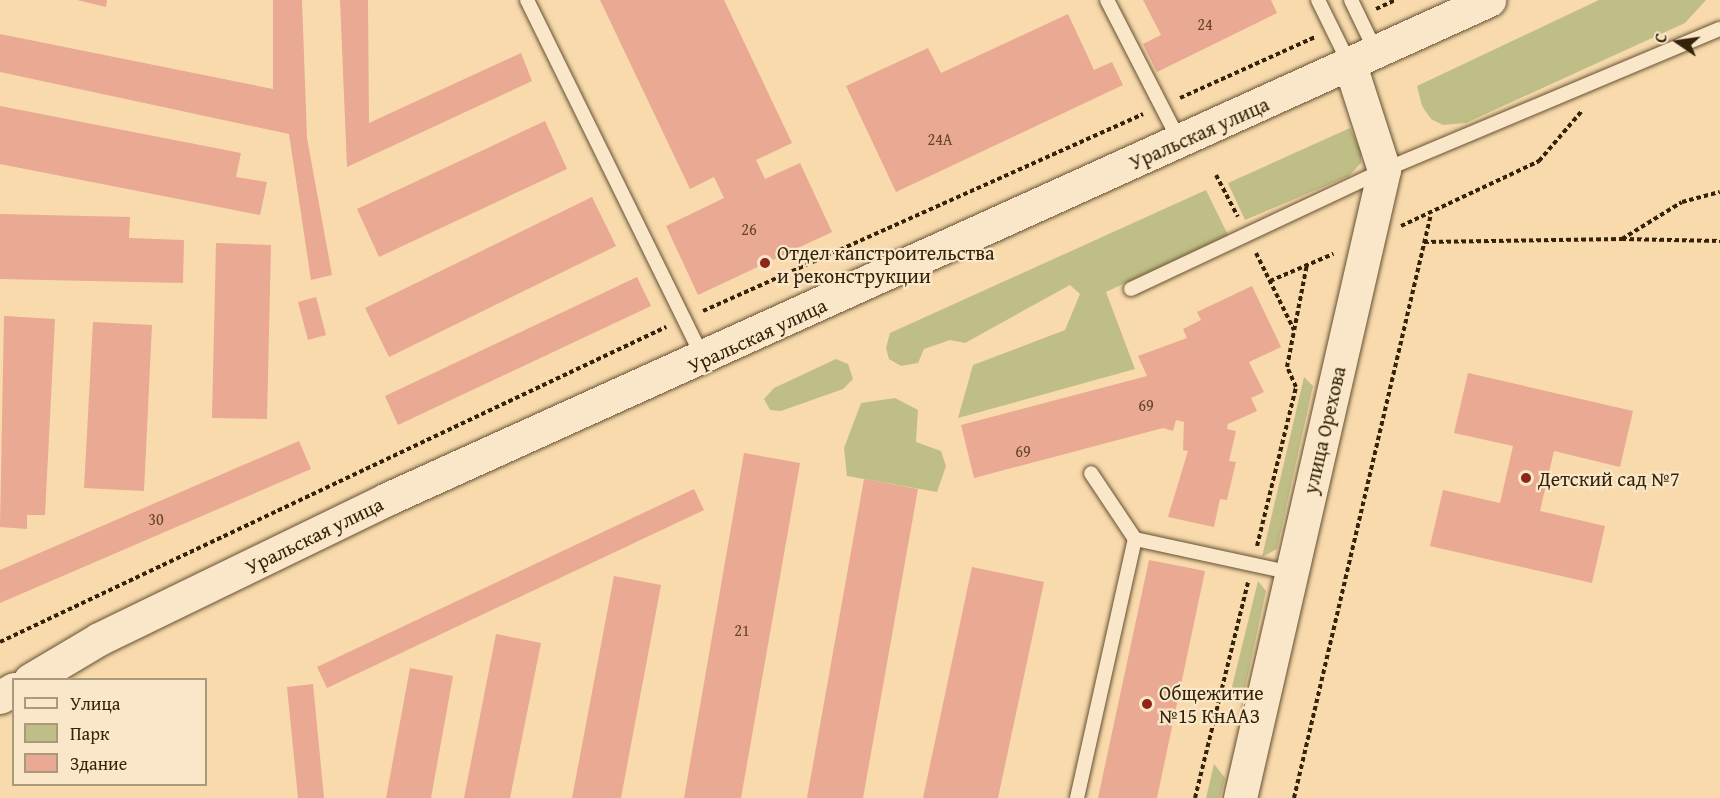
<!DOCTYPE html>
<meta charset="utf-8">
<style>
body{margin:0}
#map{position:relative;width:1720px;height:798px;overflow:hidden;background:#f8daad;font-family:"Gentium Book Plus",serif}
div>[style]{position:absolute}
.green>*{inset:0;background:#c0be87}
.building>*{inset:0;background:#e9a992}
.path>*{height:4px;margin-top:-2px;transform-origin:0;background:repeating-linear-gradient(90deg,#342308 0 4.5px,transparent 0 7.5px)}
.roads{filter:drop-shadow(0 0 2px #655131) drop-shadow(0 0 2px #655131)}
.service>*{height:14px;margin:-7px;padding:0 7px;transform-origin:7px;border-radius:7px;background:#fae7ca}
.tertiary>*{height:33px;margin:-16.5px;padding:0 16.5px;transform-origin:16.5px;border-radius:16.5px;background:#fae7ca}
.dots>*{width:16px;height:16px;translate:-50% -50%;box-sizing:border-box;border:3px solid #fae7ca;border-radius:50%}
span{translate:-50% -50%;white-space:nowrap;text-align:center;line-height:1.15;-webkit-text-stroke:4.5px #fae7ca;paint-order:stroke}
.number-label{font-size:16px;color:#61442a}
.number-label span{-webkit-text-stroke-width:0}
.street-label{font-size:20px;color:#342308}
.poi-label{font-size:20px;color:#342308}
.left{translate:0 -50%;text-align:left}
.legend{position:absolute;left:12px;top:678px;width:195px;height:108px;box-sizing:border-box;background:#fae7ca;border:2px solid #ab997c;margin:0;padding:8px 10px;list-style:none;font-size:18px;color:#342308}
.legend li{display:flex;align-items:center;gap:12px;height:30px}
.legend b{width:30px;border:2px solid #ab997c}
.north{position:absolute;left:1648px;top:12px;width:60px;height:60px;-webkit-text-stroke:4px #fae7ca;paint-order:stroke;rotate:283deg;font-size:16px;font-weight:700;line-height:24px;text-align:center;color:#342308}
.north::after{content:'';display:block;margin:auto;width:21px;height:27px;background:#342308;clip-path:polygon(50% 0,100% 100%,50% 72%,0 100%)}
</style>
<div id="map">
<div class="green">
<div style="clip-path:polygon(1599px 0,1706px 0,1685px 23px,1466px 123px,1443px 125px,1431px 119px,1422px 106px,1417px 86px)"></div>
<div style="clip-path:polygon(1350px 128px,1361px 151px,1361px 163px,1349px 176px,1245px 220px,1228px 183px)"></div>
<div style="clip-path:polygon(1206px 190px,1228px 235px,1106px 292px,1135px 369px,958px 418px,973px 365px,1065px 330px,1080px 294px,1070px 285px,965px 343px,950px 340px,924px 349px,918px 363px,901px 366px,889px 359px,886px 348px,890px 333px)"></div>
<div style="clip-path:polygon(836px 359px,848px 364px,853px 379px,843px 389px,781px 411px,770px 410px,764px 399px,774px 388px)"></div>
<div style="clip-path:polygon(1304px 377px,1313px 386px,1277px 549px,1262px 557px)"></div>
<div style="clip-path:polygon(895px 398px,918px 410px,916px 442px,941px 451px,946px 466px,937px 492px,847px 476px,844px 448px,861px 403px)"></div>
<div style="clip-path:polygon(1258px 581px,1266px 591px,1244px 693px,1229px 699px)"></div>
<div style="clip-path:polygon(1214px 764px,1225px 778px,1220px 798px,1206px 798px)"></div>
</div>
<div class="building">
<div style="clip-path:polygon(77px 0,107px 0,106px 7px)"></div>
<div style="clip-path:polygon(273px 0,302px 0,307px 138px,332px 275px,311px 280px,289px 134px,0 72px,0 34px,273px 89px)"></div>
<div style="clip-path:polygon(340px 0,368px 0,369px 123px,521px 53px,532px 81px,347px 167px)"></div>
<div style="clip-path:polygon(600px 0,724px 0,792px 143px,756px 160px,765px 179px,800px 163px,832px 232px,698px 295px,666px 226px,724px 198px,714px 177px,690px 189px)"></div>
<div style="clip-path:polygon(1143px 0,1271px 0,1277px 13px,1157px 72px,1143px 44px,1161px 35px)"></div>
<div style="clip-path:polygon(1068px 14px,1094px 70px,1112px 62px,1123px 85px,896px 192px,846px 86px,928px 48px,941px 73px)"></div>
<div style="clip-path:polygon(0 106px,241px 153px,236px 177px,267px 182px,260px 215px,0 164px)"></div>
<div style="clip-path:polygon(545px 121px,567px 169px,379px 257px,357px 209px)"></div>
<div style="clip-path:polygon(592px 197px,616px 246px,389px 357px,365px 308px)"></div>
<div style="clip-path:polygon(0 214px,130px 217px,129px 238px,184px 240px,183px 283px,0 279px)"></div>
<div style="clip-path:polygon(216px 243px,271px 245px,267px 419px,212px 418px)"></div>
<div style="clip-path:polygon(637px 277px,651px 306px,398px 425px,385px 396px)"></div>
<div style="clip-path:polygon(1252px 286px,1281px 347px,1249px 362px,1264px 392px,1251px 398px,1257px 411px,1228px 424px,1227px 429px,1236px 431px,1229px 461px,1236px 462px,1227px 500px,1220px 499px,1214px 527px,1168px 517px,1188px 451px,1183px 450px,1184px 422px,1176px 420px,1173px 431px,1163px 428px,974px 478px,961px 425px,1147px 376px,1138px 356px,1187px 338px,1183px 329px,1201px 320px,1197px 312px)"></div>
<div style="clip-path:polygon(316px 297px,326px 335px,308px 340px,298px 302px)"></div>
<div style="clip-path:polygon(4px 316px,55px 319px,45px 515px,27px 515px,27px 529px,0 527px)"></div>
<div style="clip-path:polygon(93px 322px,152px 325px,144px 491px,84px 488px)"></div>
<div style="clip-path:polygon(1468px 373px,1633px 411px,1620px 467px,1554px 451px,1540px 511px,1605px 526px,1592px 583px,1430px 546px,1443px 490px,1500px 503px,1513px 446px,1454px 433px)"></div>
<div style="clip-path:polygon(299px 441px,311px 469px,0 603px,0 570px)"></div>
<div style="clip-path:polygon(744px 453px,800px 463px,741px 798px,684px 798px)"></div>
<div style="clip-path:polygon(864px 479px,918px 489px,863px 798px,807px 798px)"></div>
<div style="clip-path:polygon(694px 489px,704px 510px,327px 688px,317px 667px)"></div>
<div style="clip-path:polygon(1149px 560px,1205px 571px,1157px 798px,1098px 798px)"></div>
<div style="clip-path:polygon(972px 567px,1044px 582px,998px 798px,923px 798px)"></div>
<div style="clip-path:polygon(614px 576px,661px 585px,621px 798px,572px 798px)"></div>
<div style="clip-path:polygon(496px 634px,541px 643px,510px 798px,464px 798px)"></div>
<div style="clip-path:polygon(410px 668px,453px 676px,431px 798px,386px 798px)"></div>
<div style="clip-path:polygon(313px 684px,324px 798px,298px 798px,287px 687px)"></div>
</div>
<div class="path">
<div style="left:1376px;top:9px;width:21px;rotate:-25deg"></div>
<div style="left:1180px;top:98px;width:148px;rotate:-24.3deg"></div>
<div style="left:1216px;top:175px;width:47px;rotate:62.4deg"></div>
<div style="left:1401px;top:226px;width:153px;rotate:-25.2deg"></div>
<div style="left:1539px;top:161px;width:65px;rotate:-49.4deg"></div>
<div style="left:1622px;top:239px;width:98px;rotate:1.2deg"></div>
<div style="left:1424px;top:242px;width:198px;rotate:-0.9deg"></div>
<div style="left:1622px;top:239px;width:70px;rotate:-31.7deg"></div>
<div style="left:1682px;top:202px;width:39px;rotate:-15deg"></div>
<div style="left:1256px;top:253px;width:86px;rotate:63.7deg"></div>
<div style="left:1270px;top:281px;width:69px;rotate:-23.2deg"></div>
<div style="left:703px;top:311px;width:482px;rotate:-24.1deg"></div>
<div style="left:1257px;top:546px;width:164px;rotate:-76.2deg"></div>
<div style="left:1296px;top:387px;width:22px;rotate:-114deg"></div>
<div style="left:1287px;top:367px;width:105px;rotate:-79deg"></div>
<div style="left:0;top:642px;width:737px;rotate:-25.31deg"></div>
<div style="left:1195px;top:798px;width:222px;rotate:-76.2deg"></div>
<div style="left:1294px;top:798px;width:600px;rotate:-76.8deg"></div>
</div>
<div class="roads">
<div class="service">
<div style="left:527px;top:0;width:397px;rotate:63.8deg"></div>
<div style="left:1107px;top:0;width:160px;rotate:62.8deg"></div>
<div style="left:1318px;top:0;width:70px;rotate:63.8deg"></div>
<div style="left:1351px;top:0;width:58px;rotate:64.3deg"></div>
<div style="left:1131px;top:289px;width:280px;rotate:-25.2deg"></div>
<div style="left:1384px;top:170px;width:364px;rotate:-22.8deg"></div>
<div style="left:1135px;top:539px;width:161px;rotate:12.2deg"></div>
<div style="left:1077px;top:798px;width:265px;rotate:-77.4deg"></div>
<div style="left:1135px;top:539px;width:79px;rotate:-123.7deg"></div>
</div>
<div class="tertiary">
<div style="left:30px;top:680px;width:80px;rotate:-30.7deg"></div>
<div style="left:99px;top:639px;width:320px;rotate:-25.9deg"></div>
<div style="left:387px;top:499px;width:1210px;rotate:-24.36deg"></div>
<div style="left:0;top:697px;width:16px;rotate:-30deg"></div>
<div style="left:1240px;top:798px;width:644px;rotate:-77.09deg"></div>
<div style="left:1384px;top:170px;width:110px;rotate:-107.9deg"></div>
</div>
</div>
<div class="dots">
<div style="left:765px;top:263px;background:#8f2418"></div>
<div style="left:1526px;top:478px;background:#8f2418"></div>
<div style="left:1147px;top:704px;background:#8f2418"></div>
</div>
<div class="number-label">
<span style="left:1205px;top:24px">24</span>
<span style="left:940px;top:139px">24А</span>
<span style="left:749px;top:229px">26</span>
<span style="left:1146px;top:405px">69</span>
<span style="left:1023px;top:451px">69</span>
<span style="left:156px;top:519px">30</span>
<span style="left:742px;top:630px">21</span>
</div>
<div class="street-label">
<span style="left:1199px;top:133px;rotate:-24deg">Уральская улица</span>
<span style="left:757px;top:335px;rotate:-25deg">Уральская улица</span>
<span style="left:1324px;top:430px;rotate:-77deg">улица Орехова</span>
<span style="left:314px;top:535px;rotate:-26deg">Уральская улица</span>
</div>
<div class="poi-label">
<span class="left" style="left:777px;top:264px">Отдел капстроительства<br>и реконструкции</span>
<span class="left" style="left:1538px;top:478px">Детский сад №7</span>
<span class="left" style="left:1159px;top:704px">Общежитие<br>№15 КнААЗ</span>
</div>
<ul class="legend">
<li><b style="height:8px;background:#fae7ca"></b>Улица</li>
<li><b style="height:16px;background:#c0be87"></b>Парк</li>
<li><b style="height:16px;background:#e9a992"></b>Здание</li>
</ul>
<div class="north">С</div>
</div>
